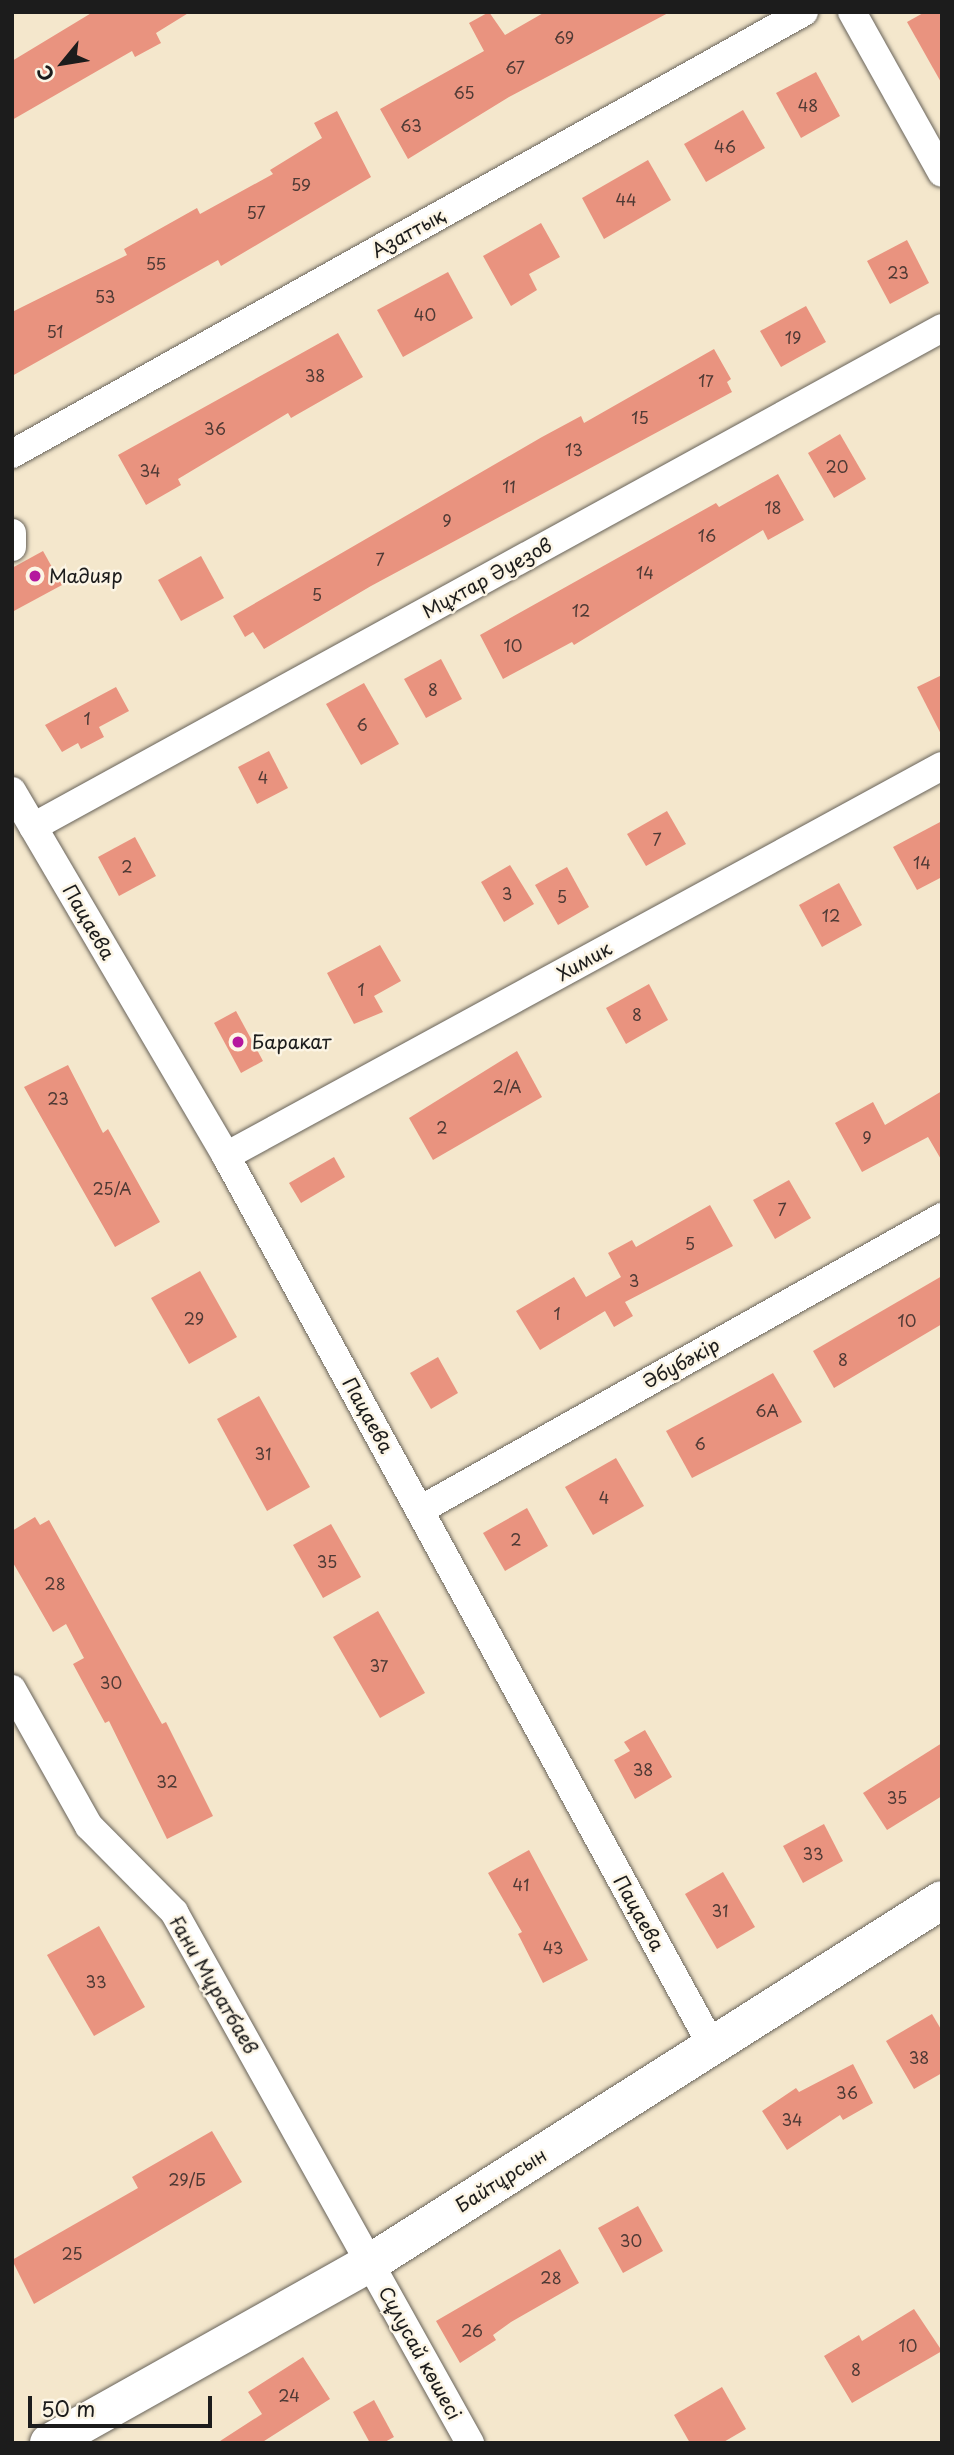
<!DOCTYPE html>
<meta charset="utf-8">
<style>
body{margin:0}
#map{position:relative;width:954px;height:2455px;overflow:hidden;background:#f4e7cc;font-family:"Playpen Sans",sans-serif}
div>[style]{position:absolute}
.building>*{inset:0;background:#e9937f}
.roads{filter:drop-shadow(0 0 2px #68635a) drop-shadow(0 0 2px #68635a)}
.street>*{height:28px;margin:-14px;padding:0 14px;transform-origin:14px;border-radius:14px;background:#fff}
.secondary>*{height:38px;margin:-19px;padding:0 19px;transform-origin:19px;border-radius:19px;background:#fff}
.dots>*{width:19px;height:19px;translate:-50% -50%;box-sizing:border-box;border:4px solid #fcf5e5;border-radius:50%}
span{translate:-50% -50%;white-space:nowrap;text-align:center;line-height:1.15;-webkit-text-stroke:5px #fcf5e5;paint-order:stroke}
.number-label{font-size:16px;color:#4f3a35}
.number-label span{-webkit-text-stroke-width:0}
.street-label{font-size:19px;color:#1c1c1c}
.poi-label{font-size:19px;color:#1c1c1c}
.left{translate:0 -50%;text-align:left}
.frame{position:absolute;inset:0;border:14px solid #1c1c1c;pointer-events:none}
.north{position:absolute;left:28px;top:28px;width:70px;height:70px;-webkit-text-stroke:5px #fcf5e5;paint-order:stroke;rotate:240deg;font-size:19px;font-weight:700;line-height:28px;text-align:center;color:#1c1c1c}
.north::after{content:'';display:block;margin:auto;width:24px;height:32px;background:#1c1c1c;clip-path:polygon(50% 0,100% 100%,50% 72%,0 100%)}
.scale{position:absolute;left:28px;top:2396px;width:184px;height:32px;box-sizing:border-box;border:4px solid #1c1c1c;border-top:0;padding-left:9px;font-size:21px;line-height:24px;white-space:nowrap;color:#1c1c1c;-webkit-text-stroke:5px #fcf5e5;paint-order:stroke}
</style>
<div id="map">
<div class="building">
<div style="clip-path:polygon(93px 12px,190px 12px,156px 33px,161px 43px,135px 57px,132px 51px,12px 120px,12px 61px)"></div>
<div style="clip-path:polygon(489px 12px,505px 35px,545px 12px,670px 12px,509px 97px,408px 159px,380px 109px,484px 51px,469px 23px)"></div>
<div style="clip-path:polygon(925px 12px,942px 12px,942px 84px,907px 22px)"></div>
<div style="clip-path:polygon(816px 72px,840px 116px,801px 138px,776px 93px)"></div>
<div style="clip-path:polygon(743px 110px,765px 148px,706px 182px,684px 144px)"></div>
<div style="clip-path:polygon(337px 111px,371px 177px,221px 266px,218px 260px,12px 376px,12px 312px,127px 255px,124px 249px,197px 208px,200px 214px,273px 174px,270px 170px,322px 138px,314px 123px)"></div>
<div style="clip-path:polygon(648px 160px,671px 200px,604px 239px,582px 198px)"></div>
<div style="clip-path:polygon(541px 223px,560px 257px,529px 274px,537px 290px,511px 306px,483px 256px)"></div>
<div style="clip-path:polygon(907px 240px,929px 283px,890px 304px,867px 261px)"></div>
<div style="clip-path:polygon(448px 272px,473px 318px,403px 357px,377px 310px)"></div>
<div style="clip-path:polygon(806px 306px,826px 342px,781px 367px,760px 331px)"></div>
<div style="clip-path:polygon(338px 333px,363px 377px,291px 418px,288px 413px,178px 479px,181px 485px,146px 505px,118px 455px)"></div>
<div style="clip-path:polygon(714px 349px,731px 379px,727px 382px,732px 392px,371px 586px,264px 649px,253px 632px,245px 637px,233px 616px,542px 437px,581px 416px,584px 423px)"></div>
<div style="clip-path:polygon(840px 434px,866px 479px,834px 498px,808px 453px)"></div>
<div style="clip-path:polygon(778px 474px,804px 520px,768px 540px,763px 530px,574px 645px,572px 642px,503px 679px,480px 635px,716px 503px,719px 507px)"></div>
<div style="clip-path:polygon(43px 551px,62px 585px,12px 612px,12px 568px)"></div>
<div style="clip-path:polygon(201px 556px,224px 598px,181px 621px,158px 580px)"></div>
<div style="clip-path:polygon(441px 659px,462px 699px,426px 718px,404px 679px)"></div>
<div style="clip-path:polygon(942px 675px,942px 736px,917px 687px)"></div>
<div style="clip-path:polygon(364px 683px,399px 744px,361px 765px,326px 704px)"></div>
<div style="clip-path:polygon(116px 687px,129px 711px,99px 727px,104px 737px,81px 749px,78px 743px,62px 752px,45px 725px)"></div>
<div style="clip-path:polygon(269px 751px,288px 788px,257px 804px,238px 767px)"></div>
<div style="clip-path:polygon(667px 811px,686px 844px,646px 866px,627px 834px)"></div>
<div style="clip-path:polygon(942px 821px,942px 877px,917px 890px,893px 847px)"></div>
<div style="clip-path:polygon(135px 837px,156px 876px,119px 896px,98px 857px)"></div>
<div style="clip-path:polygon(510px 865px,534px 904px,504px 922px,481px 882px)"></div>
<div style="clip-path:polygon(567px 867px,589px 907px,558px 925px,535px 885px)"></div>
<div style="clip-path:polygon(839px 883px,862px 925px,822px 947px,799px 905px)"></div>
<div style="clip-path:polygon(380px 945px,401px 981px,374px 996px,383px 1012px,354px 1024px,327px 973px)"></div>
<div style="clip-path:polygon(649px 984px,668px 1020px,626px 1044px,606px 1008px)"></div>
<div style="clip-path:polygon(236px 1011px,263px 1061px,241px 1073px,214px 1023px)"></div>
<div style="clip-path:polygon(517px 1051px,542px 1097px,433px 1160px,409px 1118px)"></div>
<div style="clip-path:polygon(68px 1065px,103px 1133px,108px 1129px,160px 1222px,115px 1247px,24px 1087px)"></div>
<div style="clip-path:polygon(942px 1091px,942px 1161px,928px 1137px,862px 1172px,835px 1123px,873px 1102px,885px 1125px)"></div>
<div style="clip-path:polygon(334px 1157px,345px 1177px,301px 1203px,289px 1183px)"></div>
<div style="clip-path:polygon(789px 1180px,811px 1218px,775px 1239px,753px 1200px)"></div>
<div style="clip-path:polygon(710px 1205px,733px 1246px,625px 1302px,633px 1316px,614px 1327px,605px 1311px,540px 1350px,516px 1311px,574px 1277px,586px 1297px,621px 1277px,608px 1253px,632px 1240px,636px 1247px)"></div>
<div style="clip-path:polygon(200px 1271px,237px 1337px,189px 1364px,151px 1298px)"></div>
<div style="clip-path:polygon(942px 1276px,942px 1324px,834px 1388px,813px 1351px)"></div>
<div style="clip-path:polygon(438px 1357px,458px 1393px,431px 1409px,410px 1373px)"></div>
<div style="clip-path:polygon(773px 1373px,802px 1422px,692px 1478px,666px 1431px)"></div>
<div style="clip-path:polygon(259px 1396px,310px 1487px,267px 1511px,217px 1419px)"></div>
<div style="clip-path:polygon(616px 1458px,644px 1506px,593px 1535px,565px 1487px)"></div>
<div style="clip-path:polygon(527px 1508px,548px 1546px,505px 1571px,483px 1533px)"></div>
<div style="clip-path:polygon(35px 1517px,40px 1525px,49px 1520px,162px 1724px,166px 1722px,213px 1816px,167px 1839px,109px 1721px,105px 1723px,73px 1664px,84px 1658px,66px 1624px,53px 1632px,12px 1561px,12px 1531px)"></div>
<div style="clip-path:polygon(331px 1524px,361px 1577px,323px 1598px,293px 1545px)"></div>
<div style="clip-path:polygon(378px 1611px,425px 1693px,380px 1718px,333px 1637px)"></div>
<div style="clip-path:polygon(645px 1730px,672px 1777px,635px 1799px,614px 1760px,630px 1751px,624px 1742px)"></div>
<div style="clip-path:polygon(942px 1743px,942px 1796px,887px 1830px,863px 1793px)"></div>
<div style="clip-path:polygon(824px 1824px,843px 1861px,803px 1883px,783px 1846px)"></div>
<div style="clip-path:polygon(529px 1850px,588px 1960px,543px 1983px,518px 1934px,522px 1932px,488px 1873px)"></div>
<div style="clip-path:polygon(723px 1872px,755px 1927px,717px 1949px,685px 1894px)"></div>
<div style="clip-path:polygon(99px 1926px,145px 2007px,94px 2036px,47px 1955px)"></div>
<div style="clip-path:polygon(932px 2014px,942px 2031px,942px 2073px,914px 2089px,886px 2041px)"></div>
<div style="clip-path:polygon(853px 2064px,873px 2103px,843px 2120px,840px 2115px,787px 2150px,762px 2111px,796px 2088px,799px 2092px)"></div>
<div style="clip-path:polygon(212px 2131px,242px 2182px,34px 2304px,12px 2260px,138px 2188px,132px 2177px)"></div>
<div style="clip-path:polygon(638px 2206px,663px 2251px,623px 2273px,598px 2228px)"></div>
<div style="clip-path:polygon(560px 2249px,579px 2283px,511px 2322px,493px 2335px,496px 2340px,460px 2363px,436px 2321px)"></div>
<div style="clip-path:polygon(914px 2309px,942px 2351px,852px 2403px,824px 2356px,859px 2335px,862px 2341px)"></div>
<div style="clip-path:polygon(303px 2357px,330px 2399px,261px 2443px,217px 2443px,262px 2414px,248px 2392px)"></div>
<div style="clip-path:polygon(722px 2387px,746px 2429px,722px 2443px,690px 2443px,674px 2415px)"></div>
<div style="clip-path:polygon(374px 2400px,394px 2437px,383px 2443px,370px 2443px,353px 2412px)"></div>
</div>
<div class="roads">
<div class="street">
<div style="left:852px;top:12px;width:184px;rotate:60.8deg"></div>
<div style="left:12px;top:454px;width:907px;rotate:-29.17deg"></div>
<div style="left:12px;top:533px;width:14px;rotate:90deg"></div>
<div style="left:12px;top:791px;width:423px;rotate:59.6deg"></div>
<div style="left:226px;top:1156px;width:1014px;rotate:61.36deg"></div>
<div style="left:33px;top:827px;width:1037px;rotate:-28.76deg"></div>
<div style="left:226px;top:1156px;width:815px;rotate:-28.58deg"></div>
<div style="left:420px;top:1510px;width:599px;rotate:-29.31deg"></div>
<div style="left:12px;top:1689px;width:157px;rotate:60.7deg"></div>
<div style="left:89px;top:1826px;width:121px;rotate:45.3deg"></div>
<div style="left:174px;top:1912px;width:608px;rotate:60.86deg"></div>
</div>
<div class="secondary">
<div style="left:49px;top:2443px;width:368px;rotate:-29.3deg"></div>
<div style="left:370px;top:2263px;width:677px;rotate:-32.4deg"></div>
</div>
</div>
<div class="dots">
<div style="left:35px;top:576px;background:#b5179e"></div>
<div style="left:238px;top:1042px;background:#b5179e"></div>
</div>
<div class="number-label">
<span style="left:564px;top:37px">69</span>
<span style="left:515px;top:67px">67</span>
<span style="left:464px;top:92px">65</span>
<span style="left:808px;top:105px">48</span>
<span style="left:411px;top:125px">63</span>
<span style="left:725px;top:146px">46</span>
<span style="left:301px;top:184px">59</span>
<span style="left:626px;top:199px">44</span>
<span style="left:256px;top:212px">57</span>
<span style="left:156px;top:263px">55</span>
<span style="left:898px;top:272px">23</span>
<span style="left:105px;top:296px">53</span>
<span style="left:425px;top:314px">40</span>
<span style="left:55px;top:331px">51</span>
<span style="left:793px;top:337px">19</span>
<span style="left:315px;top:375px">38</span>
<span style="left:706px;top:380px">17</span>
<span style="left:640px;top:417px">15</span>
<span style="left:215px;top:428px">36</span>
<span style="left:574px;top:449px">13</span>
<span style="left:837px;top:466px">20</span>
<span style="left:150px;top:470px">34</span>
<span style="left:509px;top:486px">11</span>
<span style="left:773px;top:507px">18</span>
<span style="left:447px;top:520px">9</span>
<span style="left:707px;top:535px">16</span>
<span style="left:380px;top:559px">7</span>
<span style="left:645px;top:572px">14</span>
<span style="left:317px;top:594px">5</span>
<span style="left:581px;top:610px">12</span>
<span style="left:513px;top:645px">10</span>
<span style="left:433px;top:689px">8</span>
<span style="left:87px;top:718px">1</span>
<span style="left:362px;top:724px">6</span>
<span style="left:263px;top:777px">4</span>
<span style="left:657px;top:839px">7</span>
<span style="left:922px;top:862px">14</span>
<span style="left:127px;top:866px">2</span>
<span style="left:507px;top:893px">3</span>
<span style="left:562px;top:896px">5</span>
<span style="left:831px;top:915px">12</span>
<span style="left:361px;top:989px">1</span>
<span style="left:637px;top:1014px">8</span>
<span style="left:507px;top:1086px">2/А</span>
<span style="left:58px;top:1098px">23</span>
<span style="left:442px;top:1127px">2</span>
<span style="left:867px;top:1137px">9</span>
<span style="left:112px;top:1188px">25/А</span>
<span style="left:782px;top:1209px">7</span>
<span style="left:690px;top:1243px">5</span>
<span style="left:634px;top:1280px">3</span>
<span style="left:557px;top:1313px">1</span>
<span style="left:194px;top:1318px">29</span>
<span style="left:907px;top:1320px">10</span>
<span style="left:843px;top:1359px">8</span>
<span style="left:767px;top:1410px">6А</span>
<span style="left:700px;top:1443px">6</span>
<span style="left:263px;top:1453px">31</span>
<span style="left:604px;top:1497px">4</span>
<span style="left:516px;top:1539px">2</span>
<span style="left:327px;top:1561px">35</span>
<span style="left:55px;top:1583px">28</span>
<span style="left:379px;top:1665px">37</span>
<span style="left:111px;top:1682px">30</span>
<span style="left:643px;top:1769px">38</span>
<span style="left:167px;top:1781px">32</span>
<span style="left:897px;top:1797px">35</span>
<span style="left:813px;top:1853px">33</span>
<span style="left:521px;top:1884px">41</span>
<span style="left:720px;top:1910px">31</span>
<span style="left:553px;top:1947px">43</span>
<span style="left:96px;top:1981px">33</span>
<span style="left:919px;top:2057px">38</span>
<span style="left:847px;top:2092px">36</span>
<span style="left:792px;top:2119px">34</span>
<span style="left:187px;top:2179px">29/Б</span>
<span style="left:631px;top:2240px">30</span>
<span style="left:72px;top:2253px">25</span>
<span style="left:551px;top:2277px">28</span>
<span style="left:472px;top:2330px">26</span>
<span style="left:908px;top:2345px">10</span>
<span style="left:856px;top:2369px">8</span>
<span style="left:289px;top:2395px">24</span>
</div>
<div class="street-label">
<span style="left:408px;top:233px;rotate:-29deg">Азаттық</span>
<span style="left:487px;top:578px;rotate:-29deg">Мұхтар Әуезов</span>
<span style="left:89px;top:922px;rotate:60deg">Пацаева</span>
<span style="left:584px;top:961px;rotate:-29deg">Химик</span>
<span style="left:681px;top:1363px;rotate:-29deg">Әбубәкір</span>
<span style="left:368px;top:1415px;rotate:61deg">Пацаева</span>
<span style="left:639px;top:1913px;rotate:61deg">Пацаева</span>
<span style="left:214px;top:1985px;rotate:60deg">Ғани Мұратбаев</span>
<span style="left:501px;top:2180px;rotate:-32deg">Байтұрсын</span>
<span style="left:420px;top:2353px;rotate:61deg">Сұлусай көшесі</span>
</div>
<div class="poi-label">
<span class="left" style="left:49px;top:576px">Мадияр</span>
<span class="left" style="left:252px;top:1042px">Баракат</span>
</div>
<div class="frame"></div>
<div class="north">С</div>
<div class="scale">50 m</div>
</div>
